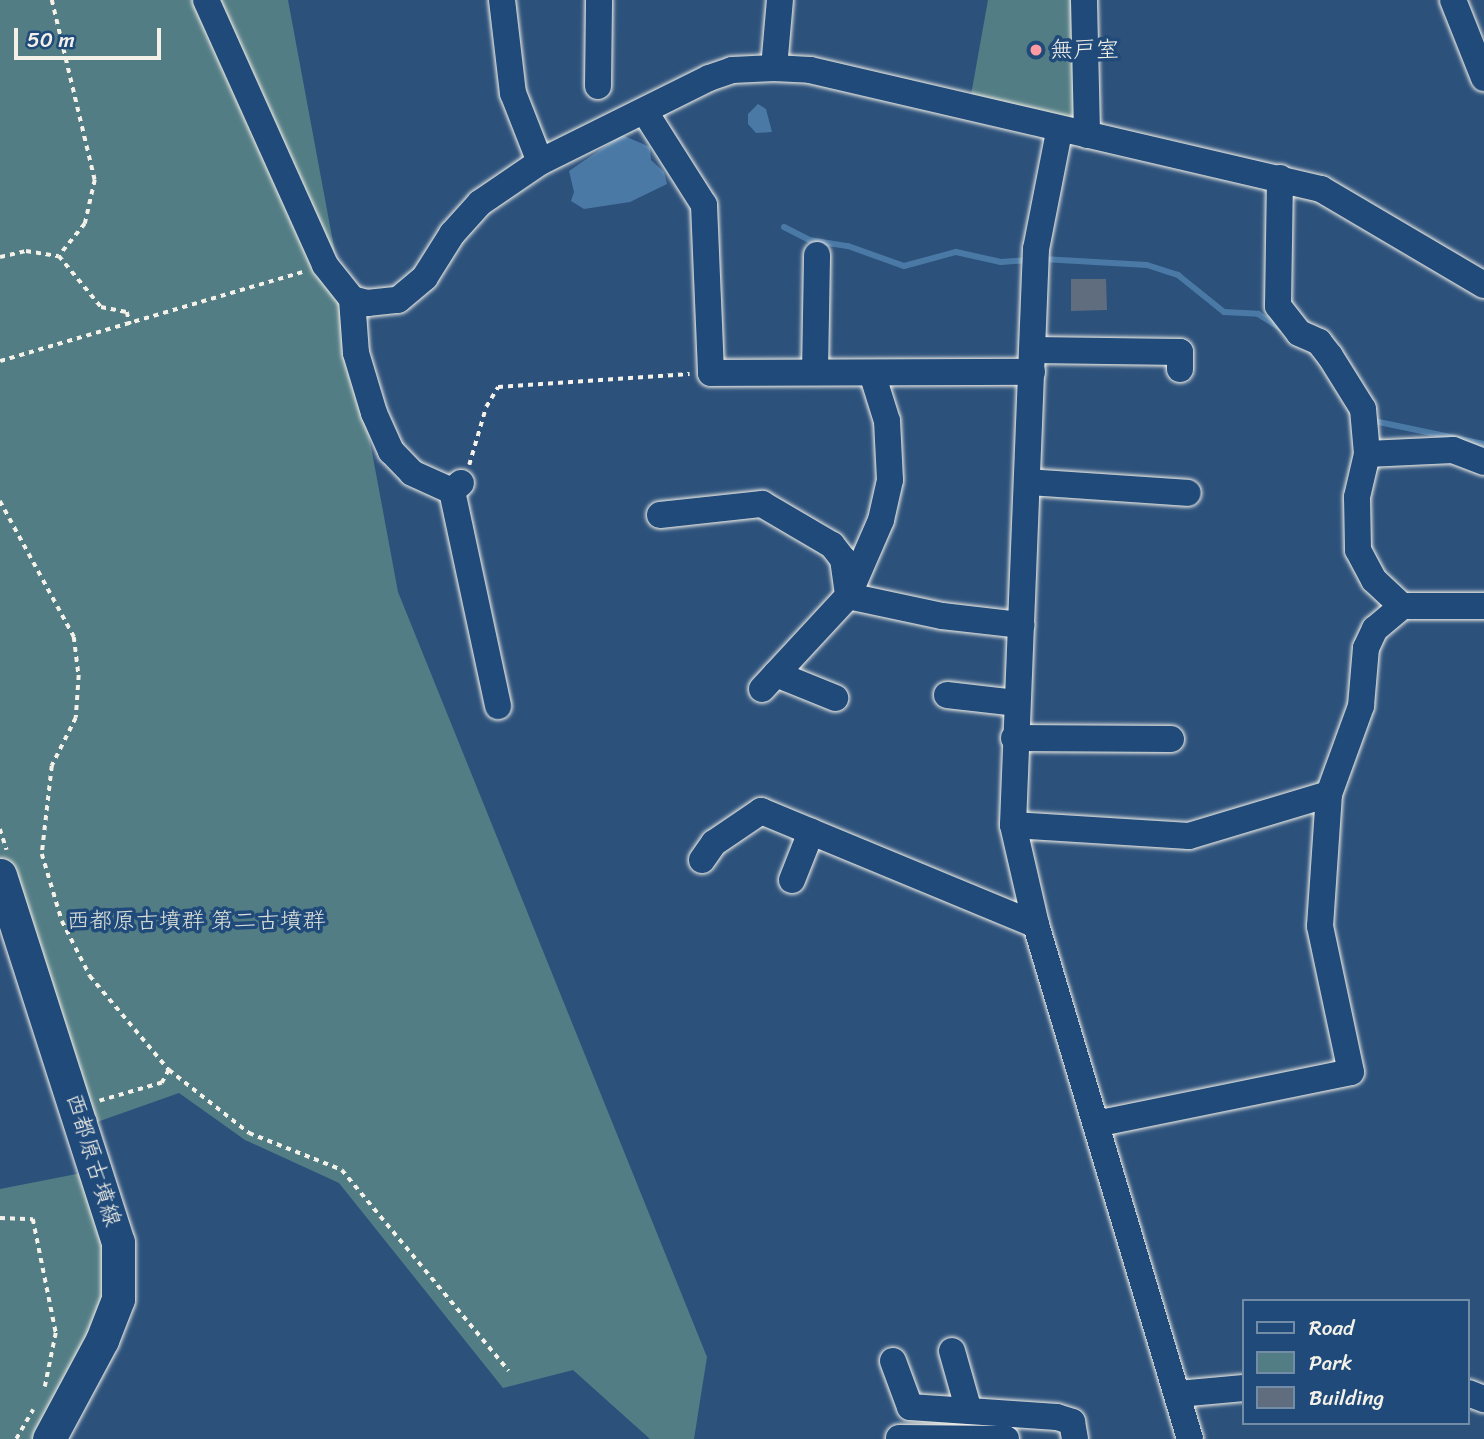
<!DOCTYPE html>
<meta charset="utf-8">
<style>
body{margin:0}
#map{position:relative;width:1484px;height:1439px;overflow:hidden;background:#2c517b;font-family:Sriracha,"Klee One",sans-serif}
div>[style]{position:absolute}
.green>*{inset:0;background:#537d85}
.water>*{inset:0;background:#4a79a6}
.stream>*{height:6px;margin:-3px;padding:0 3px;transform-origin:3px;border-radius:3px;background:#4a79a6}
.building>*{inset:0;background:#5f6d7f}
.path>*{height:3.5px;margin-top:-1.75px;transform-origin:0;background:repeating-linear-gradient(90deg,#f4f1e8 0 5px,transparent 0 10px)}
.roads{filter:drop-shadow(0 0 2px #f4f1e8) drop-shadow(0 0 2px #f4f1e8)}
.minor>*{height:26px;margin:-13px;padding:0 13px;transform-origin:13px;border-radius:13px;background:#1f4a7a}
.major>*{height:33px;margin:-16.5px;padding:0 16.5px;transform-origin:16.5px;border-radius:16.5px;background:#1f4a7a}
.dots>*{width:19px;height:19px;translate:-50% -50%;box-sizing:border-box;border:4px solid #1f4a7a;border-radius:50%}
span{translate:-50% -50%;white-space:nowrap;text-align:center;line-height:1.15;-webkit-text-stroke:7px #1f4a7a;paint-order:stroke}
.poi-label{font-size:23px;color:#f4f1e8}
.left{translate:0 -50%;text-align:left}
.park-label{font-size:23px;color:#dce0d9}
.street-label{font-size:23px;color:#f4f1e8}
.legend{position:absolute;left:1242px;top:1299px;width:228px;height:126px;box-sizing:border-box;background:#1f4a7a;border:2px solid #748da6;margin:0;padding:9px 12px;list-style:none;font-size:21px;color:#f4f1e8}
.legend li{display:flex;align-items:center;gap:14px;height:35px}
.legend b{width:35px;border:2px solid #748da6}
.scale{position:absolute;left:14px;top:28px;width:147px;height:32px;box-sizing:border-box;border:4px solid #f4f1e8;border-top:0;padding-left:9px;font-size:21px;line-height:24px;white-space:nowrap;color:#f4f1e8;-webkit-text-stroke:5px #1f4a7a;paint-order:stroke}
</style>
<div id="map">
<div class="green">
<div style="clip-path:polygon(0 0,288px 0,398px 592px,707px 1357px,694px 1439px,650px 1439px,573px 1370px,503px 1388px,339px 1183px,245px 1140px,179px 1093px,83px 1127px,0 875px)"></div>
<div style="clip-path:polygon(988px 0,1077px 0,1080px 121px,971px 95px)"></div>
<div style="clip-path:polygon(97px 1170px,118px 1299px,49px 1439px,0 1439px,0 1189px)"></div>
</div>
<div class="water">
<div style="clip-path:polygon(758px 104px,766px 109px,772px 132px,756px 133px,748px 124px,748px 114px)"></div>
<div style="clip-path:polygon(622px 135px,650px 147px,651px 160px,664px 172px,667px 184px,630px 202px,584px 209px,571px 201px,574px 192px,569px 171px)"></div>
</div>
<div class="stream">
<div style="left:784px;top:227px;width:28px;rotate:27deg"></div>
<div style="left:809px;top:240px;width:39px;rotate:9deg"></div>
<div style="left:848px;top:246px;width:59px;rotate:19.7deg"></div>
<div style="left:904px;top:266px;width:54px;rotate:-15.1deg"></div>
<div style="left:956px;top:252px;width:46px;rotate:12.5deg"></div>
<div style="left:1001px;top:262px;width:27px;rotate:-4deg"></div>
<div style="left:1043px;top:259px;width:104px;rotate:3.3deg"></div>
<div style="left:1147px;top:265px;width:33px;rotate:18deg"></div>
<div style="left:1178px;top:275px;width:59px;rotate:38.8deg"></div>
<div style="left:1224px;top:312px;width:34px;rotate:3deg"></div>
<div style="left:1258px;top:314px;width:28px;rotate:32deg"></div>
<div style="left:1369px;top:420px;width:117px;rotate:11.8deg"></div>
</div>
<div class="building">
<div style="clip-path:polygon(1071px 279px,1106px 279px,1107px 310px,1071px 311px)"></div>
</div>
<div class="path">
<div style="left:52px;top:0;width:185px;rotate:76.6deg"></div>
<div style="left:95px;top:180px;width:45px;rotate:102.8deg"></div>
<div style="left:85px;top:224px;width:41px;rotate:129.1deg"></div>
<div style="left:0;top:257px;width:27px;rotate:-13deg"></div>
<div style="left:26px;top:251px;width:33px;rotate:9deg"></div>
<div style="left:59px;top:256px;width:66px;rotate:50.5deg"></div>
<div style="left:101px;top:307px;width:26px;rotate:11deg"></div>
<div style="left:127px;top:312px;width:13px;rotate:77deg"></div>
<div style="left:0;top:361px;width:315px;rotate:-16.4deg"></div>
<div style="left:469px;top:465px;width:60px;rotate:-73.7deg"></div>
<div style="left:486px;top:407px;width:23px;rotate:-59deg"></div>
<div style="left:498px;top:387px;width:192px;rotate:-3.9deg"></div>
<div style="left:0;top:501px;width:155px;rotate:61.4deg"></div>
<div style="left:74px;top:637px;width:38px;rotate:83deg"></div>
<div style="left:79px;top:675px;width:43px;rotate:94deg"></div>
<div style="left:76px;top:718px;width:54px;rotate:116.6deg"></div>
<div style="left:52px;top:766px;width:89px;rotate:96.5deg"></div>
<div style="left:42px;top:854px;width:70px;rotate:73.4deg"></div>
<div style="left:62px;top:921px;width:62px;rotate:63deg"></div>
<div style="left:90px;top:976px;width:123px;rotate:50deg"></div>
<div style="left:169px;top:1070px;width:15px;rotate:118deg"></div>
<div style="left:162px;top:1083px;width:65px;rotate:163.8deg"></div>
<div style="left:0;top:829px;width:22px;rotate:72deg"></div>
<div style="left:169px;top:1070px;width:102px;rotate:38.2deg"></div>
<div style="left:249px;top:1133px;width:100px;rotate:21.7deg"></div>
<div style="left:342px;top:1170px;width:261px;rotate:50.3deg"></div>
<div style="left:0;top:1218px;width:33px;rotate:2deg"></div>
<div style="left:33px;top:1219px;width:116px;rotate:78.6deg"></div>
<div style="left:56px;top:1333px;width:55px;rotate:101.5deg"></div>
<div style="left:16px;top:1439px;width:34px;rotate:-60deg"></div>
</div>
<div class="roads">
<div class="minor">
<div style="left:206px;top:0;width:290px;rotate:65.8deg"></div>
<div style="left:325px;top:265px;width:43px;rotate:51.5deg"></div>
<div style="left:352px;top:299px;width:16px;rotate:15deg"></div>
<div style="left:367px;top:303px;width:31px;rotate:-6deg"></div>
<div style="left:398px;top:300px;width:35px;rotate:-40deg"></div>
<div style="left:425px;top:277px;width:51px;rotate:-57.9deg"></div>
<div style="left:452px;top:234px;width:42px;rotate:-47.9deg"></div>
<div style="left:480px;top:203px;width:73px;rotate:-34.3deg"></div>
<div style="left:540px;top:162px;width:189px;rotate:-26.4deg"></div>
<div style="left:709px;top:78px;width:24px;rotate:-19deg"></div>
<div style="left:732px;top:70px;width:42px;rotate:-2.7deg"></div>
<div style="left:774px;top:68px;width:36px;rotate:3deg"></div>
<div style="left:810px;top:70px;width:525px;rotate:13.11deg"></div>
<div style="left:1321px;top:189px;width:189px;rotate:30.5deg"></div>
<div style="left:502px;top:0;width:94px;rotate:83.3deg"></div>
<div style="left:513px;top:93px;width:74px;rotate:68.6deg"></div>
<div style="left:1084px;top:0;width:135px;rotate:88.7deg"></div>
<div style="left:1453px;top:0;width:84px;rotate:68.3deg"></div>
<div style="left:774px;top:68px;width:68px;rotate:-85deg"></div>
<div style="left:598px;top:86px;width:86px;rotate:-89.3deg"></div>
<div style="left:645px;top:112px;width:110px;rotate:57.6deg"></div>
<div style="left:704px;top:205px;width:168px;rotate:87.6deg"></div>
<div style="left:711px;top:373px;width:321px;rotate:-0.2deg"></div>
<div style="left:1059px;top:132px;width:119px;rotate:101.1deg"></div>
<div style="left:1036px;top:249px;width:576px;rotate:92.29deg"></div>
<div style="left:1013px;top:825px;width:103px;rotate:77deg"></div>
<div style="left:1036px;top:925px;width:537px;rotate:73.32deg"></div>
<div style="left:1280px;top:178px;width:128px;rotate:90.9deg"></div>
<div style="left:1278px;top:306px;width:34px;rotate:52deg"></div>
<div style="left:1299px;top:333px;width:22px;rotate:24deg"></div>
<div style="left:1319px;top:342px;width:18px;rotate:52deg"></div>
<div style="left:1330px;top:356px;width:62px;rotate:58.1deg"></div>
<div style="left:1363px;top:409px;width:45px;rotate:84.9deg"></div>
<div style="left:1367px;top:454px;width:44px;rotate:103.1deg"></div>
<div style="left:1357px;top:497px;width:53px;rotate:88.9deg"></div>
<div style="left:1358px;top:550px;width:34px;rotate:62deg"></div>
<div style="left:1374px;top:580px;width:38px;rotate:43deg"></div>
<div style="left:352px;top:299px;width:54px;rotate:85.8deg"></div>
<div style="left:356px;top:353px;width:63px;rotate:73.3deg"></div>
<div style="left:374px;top:413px;width:42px;rotate:65.9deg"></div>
<div style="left:391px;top:451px;width:30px;rotate:46deg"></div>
<div style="left:412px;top:473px;width:44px;rotate:24.2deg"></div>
<div style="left:452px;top:491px;width:12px;rotate:-42deg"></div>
<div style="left:1034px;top:350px;width:146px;rotate:0.8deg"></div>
<div style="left:1180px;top:352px;width:17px;rotate:90deg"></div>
<div style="left:815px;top:372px;width:117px;rotate:-89deg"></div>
<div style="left:1367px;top:454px;width:86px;rotate:-2.7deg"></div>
<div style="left:1453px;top:450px;width:33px;rotate:21deg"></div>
<div style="left:1028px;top:482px;width:160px;rotate:3.9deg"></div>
<div style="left:452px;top:491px;width:220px;rotate:77.9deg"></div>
<div style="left:660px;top:515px;width:103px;rotate:-6.2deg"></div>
<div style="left:762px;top:504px;width:81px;rotate:30.4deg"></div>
<div style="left:832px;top:545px;width:18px;rotate:52deg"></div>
<div style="left:843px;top:559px;width:37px;rotate:82deg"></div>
<div style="left:848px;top:596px;width:96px;rotate:12deg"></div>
<div style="left:942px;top:616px;width:80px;rotate:6.5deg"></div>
<div style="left:776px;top:674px;width:64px;rotate:22.1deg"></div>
<div style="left:762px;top:689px;width:127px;rotate:-47.2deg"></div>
<div style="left:848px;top:596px;width:83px;rotate:-66.5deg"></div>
<div style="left:881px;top:520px;width:41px;rotate:-77.3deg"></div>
<div style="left:890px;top:480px;width:59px;rotate:-92.9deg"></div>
<div style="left:887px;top:421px;width:50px;rotate:-107.4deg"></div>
<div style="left:947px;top:695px;width:69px;rotate:6.6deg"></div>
<div style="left:1014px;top:738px;width:157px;rotate:0.4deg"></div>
<div style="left:1013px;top:825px;width:176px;rotate:3.6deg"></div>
<div style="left:1189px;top:836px;width:146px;rotate:-16.7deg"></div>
<div style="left:1329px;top:794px;width:94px;rotate:-70deg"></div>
<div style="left:1361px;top:706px;width:58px;rotate:-85.1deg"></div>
<div style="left:1366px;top:648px;width:21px;rotate:-65deg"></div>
<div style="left:1375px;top:629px;width:35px;rotate:-40deg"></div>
<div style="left:1402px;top:606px;width:82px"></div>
<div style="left:702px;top:860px;width:21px;rotate:-55deg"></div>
<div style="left:714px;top:843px;width:57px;rotate:-34.2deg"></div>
<div style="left:761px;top:811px;width:298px;rotate:22.5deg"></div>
<div style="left:792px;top:880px;width:52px;rotate:-68.4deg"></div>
<div style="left:1096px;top:1124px;width:260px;rotate:-11.5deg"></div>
<div style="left:1351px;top:1072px;width:149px;rotate:-102deg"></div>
<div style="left:1320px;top:926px;width:132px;rotate:-86.1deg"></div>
<div style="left:952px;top:1351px;width:62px;rotate:74.2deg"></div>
<div style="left:893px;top:1361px;width:49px;rotate:69.7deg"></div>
<div style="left:910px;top:1407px;width:147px;rotate:3.9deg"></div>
<div style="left:1057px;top:1417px;width:16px;rotate:18deg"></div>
<div style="left:1072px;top:1422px;width:17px;rotate:80deg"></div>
<div style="left:1468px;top:1393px;width:17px;rotate:21deg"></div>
<div style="left:1178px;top:1394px;width:66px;rotate:-5.2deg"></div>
<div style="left:899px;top:1438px;width:107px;rotate:0.5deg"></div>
</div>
<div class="major">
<div style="left:0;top:875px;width:386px;rotate:72.2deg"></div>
<div style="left:118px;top:1242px;width:57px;rotate:90deg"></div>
<div style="left:118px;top:1299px;width:44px;rotate:111.3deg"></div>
<div style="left:102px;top:1340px;width:112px;rotate:118.2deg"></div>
</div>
</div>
<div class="dots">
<div style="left:1036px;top:50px;background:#ff9aa2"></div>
</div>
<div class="poi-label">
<span class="left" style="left:1050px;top:50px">無戸室</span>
</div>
<div class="park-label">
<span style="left:196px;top:921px">西都原古墳群 第二古墳群</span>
</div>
<div class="street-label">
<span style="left:93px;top:1160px;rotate:73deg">西都原古墳線</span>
</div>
<ul class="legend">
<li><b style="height:9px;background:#1f4a7a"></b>Road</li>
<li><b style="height:19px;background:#537d85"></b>Park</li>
<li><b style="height:19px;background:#5f6d7f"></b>Building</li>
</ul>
<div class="scale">50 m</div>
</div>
